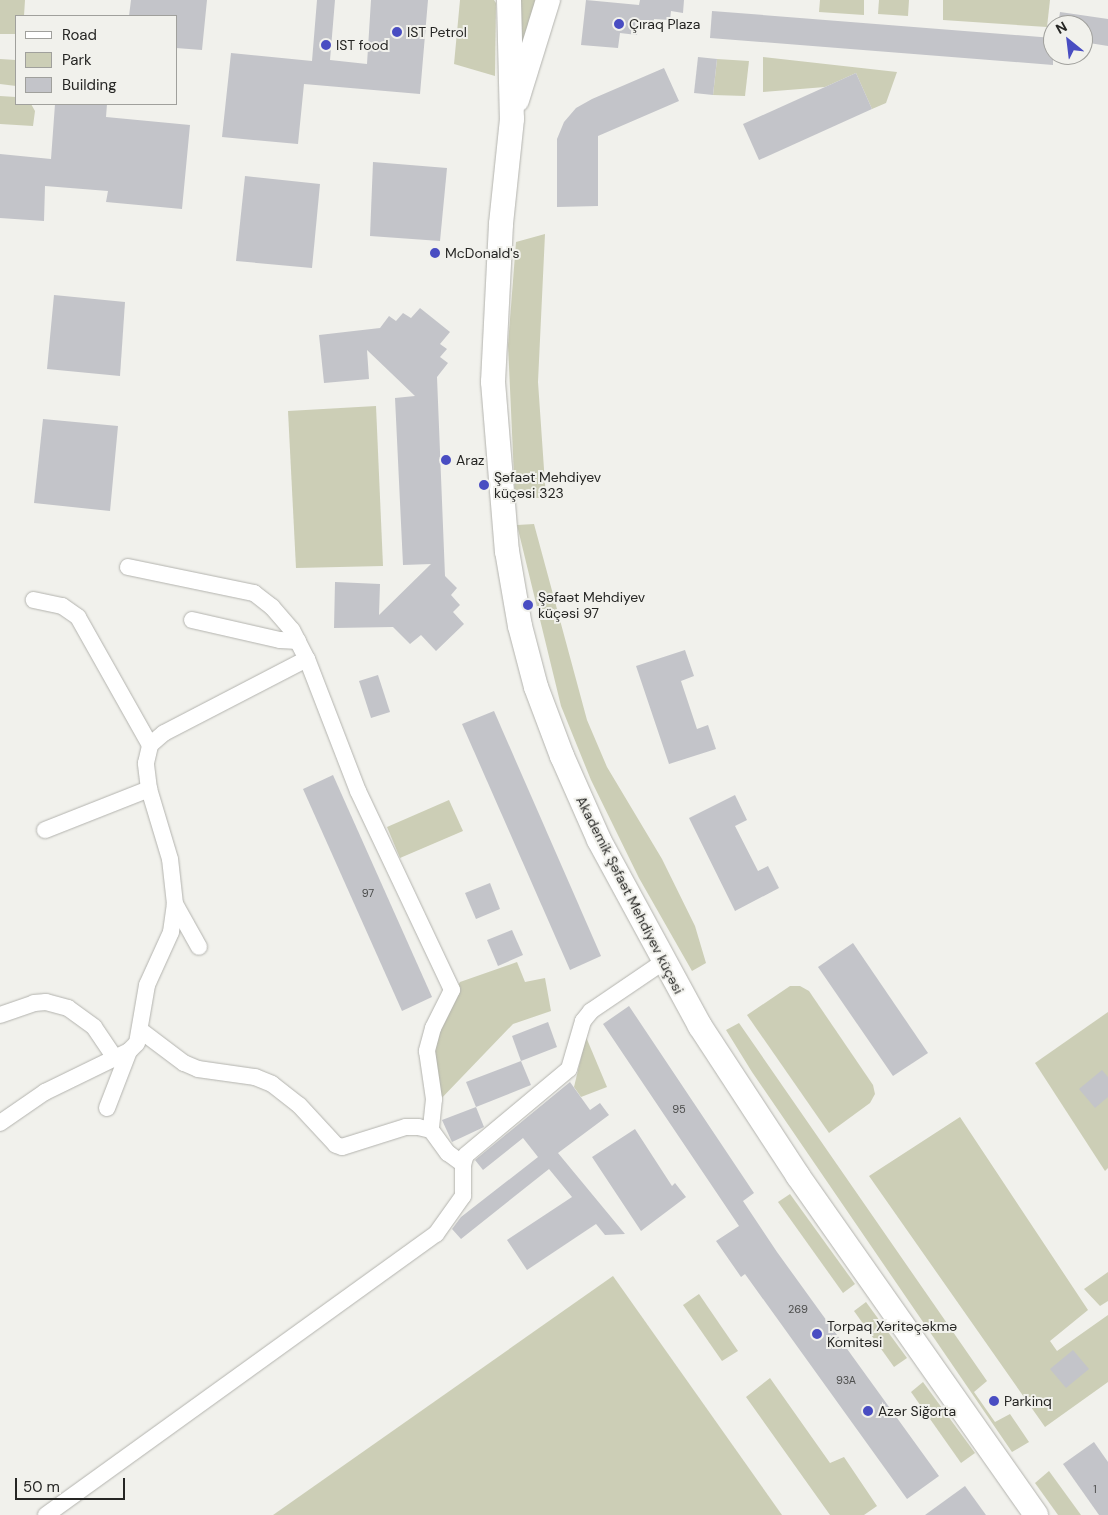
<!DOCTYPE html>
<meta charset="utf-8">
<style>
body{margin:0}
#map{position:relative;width:1108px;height:1515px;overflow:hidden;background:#f1f1ec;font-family:"DM Sans",sans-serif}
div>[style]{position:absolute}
.green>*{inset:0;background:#ccceb6}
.building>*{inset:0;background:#c3c4c9}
.roads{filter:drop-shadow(0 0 1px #b3b3ae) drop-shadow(0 0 1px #b3b3ae)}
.minor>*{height:16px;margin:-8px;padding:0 8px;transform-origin:8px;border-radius:8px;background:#fff}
.secondary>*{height:24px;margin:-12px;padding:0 12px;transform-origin:12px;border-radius:12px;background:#fff}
.dots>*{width:14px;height:14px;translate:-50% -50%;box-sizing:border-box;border:2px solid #f1f1ec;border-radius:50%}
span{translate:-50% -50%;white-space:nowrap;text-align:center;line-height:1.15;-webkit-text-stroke:4px #f1f1ec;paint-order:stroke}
.number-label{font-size:11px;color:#4d4e4d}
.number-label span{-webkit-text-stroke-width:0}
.poi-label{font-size:14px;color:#262624}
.left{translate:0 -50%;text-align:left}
.street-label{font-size:14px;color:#262624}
.legend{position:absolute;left:15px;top:15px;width:162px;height:90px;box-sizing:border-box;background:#f1f1ec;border:1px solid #a0a09c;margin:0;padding:6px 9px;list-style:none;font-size:15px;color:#262624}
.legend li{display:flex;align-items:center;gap:10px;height:25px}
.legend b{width:25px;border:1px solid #a0a09c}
.north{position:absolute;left:1043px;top:15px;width:50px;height:50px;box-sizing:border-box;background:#f1f1ec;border:1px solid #a0a09c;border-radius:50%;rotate:331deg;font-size:14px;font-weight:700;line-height:20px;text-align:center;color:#262624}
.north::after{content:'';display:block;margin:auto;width:18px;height:22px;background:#494dc2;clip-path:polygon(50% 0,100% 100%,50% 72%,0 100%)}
.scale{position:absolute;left:15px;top:1478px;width:110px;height:22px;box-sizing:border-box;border:2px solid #262624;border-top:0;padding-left:6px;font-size:15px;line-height:18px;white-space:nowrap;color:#262624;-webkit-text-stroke:4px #f1f1ec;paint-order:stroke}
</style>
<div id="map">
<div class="green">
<div style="clip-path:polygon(0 0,25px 0,24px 16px,16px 16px,16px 34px,0 34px)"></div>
<div style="clip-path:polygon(460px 0,494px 0,496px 3px,495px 76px,454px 64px)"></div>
<div style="clip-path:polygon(520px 0,536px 0,521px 50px,521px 10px)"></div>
<div style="clip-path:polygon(820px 0,864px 0,864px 15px,819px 12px)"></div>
<div style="clip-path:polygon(879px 0,909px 0,908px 16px,878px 14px)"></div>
<div style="clip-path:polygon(943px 0,1050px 0,1047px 27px,943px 20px)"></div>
<div style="clip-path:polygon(763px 57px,897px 72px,886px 103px,872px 109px,856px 73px,825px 87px,763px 92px)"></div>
<div style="clip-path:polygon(0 59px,16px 60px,16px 86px,0 84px)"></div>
<div style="clip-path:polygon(717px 59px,749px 61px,745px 96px,713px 95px)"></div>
<div style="clip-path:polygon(0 96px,16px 97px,16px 104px,31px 104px,35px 111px,33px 126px,0 124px)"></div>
<div style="clip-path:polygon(545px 234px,538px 382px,546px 498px,515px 498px,508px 345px,516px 242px)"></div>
<div style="clip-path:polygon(376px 406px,383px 566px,296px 568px,288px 411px)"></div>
<div style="clip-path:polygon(534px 524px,587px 720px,607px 767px,662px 859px,695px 926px,706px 963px,692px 971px,639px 878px,591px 780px,561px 706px,517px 525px)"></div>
<div style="clip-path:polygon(449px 800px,463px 831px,400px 858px,387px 827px)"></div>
<div style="clip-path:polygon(517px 962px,525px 982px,545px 978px,551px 1011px,513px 1024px,436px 1104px,425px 1045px,460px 982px)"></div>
<div style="clip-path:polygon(790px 986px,800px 986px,809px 991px,873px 1085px,875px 1094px,870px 1103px,829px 1133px,747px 1015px)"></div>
<div style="clip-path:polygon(1108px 1012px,1108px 1168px,1105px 1171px,1035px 1063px)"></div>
<div style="clip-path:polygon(739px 1023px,987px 1381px,974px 1392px,995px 1422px,1010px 1414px,1029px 1442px,1012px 1452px,752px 1072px,726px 1030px)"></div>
<div style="clip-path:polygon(586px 1037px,607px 1087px,581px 1097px,574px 1087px)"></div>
<div style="clip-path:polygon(960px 1117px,1088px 1310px,1050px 1341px,1057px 1351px,1108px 1315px,1108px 1382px,1045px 1427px,869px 1176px)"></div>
<div style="clip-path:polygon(790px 1194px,855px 1284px,843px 1293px,778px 1202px)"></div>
<div style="clip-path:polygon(1108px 1272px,1108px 1301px,1100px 1306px,1084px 1289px)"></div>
<div style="clip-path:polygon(613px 1276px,782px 1515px,273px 1515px)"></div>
<div style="clip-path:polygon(699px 1294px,738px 1351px,722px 1361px,683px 1305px)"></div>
<div style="clip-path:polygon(866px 1302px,907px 1358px,894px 1367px,854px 1311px)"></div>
<div style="clip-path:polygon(770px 1378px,830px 1463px,844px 1457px,877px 1506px,864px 1515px,830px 1515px,746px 1397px)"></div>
<div style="clip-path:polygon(923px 1382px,975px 1453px,961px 1463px,911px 1392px)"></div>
<div style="clip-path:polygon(1049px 1471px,1081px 1515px,1058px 1515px,1035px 1483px)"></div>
</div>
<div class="building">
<div style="clip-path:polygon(131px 0,207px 0,202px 50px,176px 48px,176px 16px,129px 16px)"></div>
<div style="clip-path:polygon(317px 0,335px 0,330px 60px,367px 64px,371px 0,428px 0,420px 94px,304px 84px,298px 144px,222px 137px,231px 53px,312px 61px)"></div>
<div style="clip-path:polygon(586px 0,639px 5px,640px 0,684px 0,683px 13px,671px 11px,670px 20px,654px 19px,653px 29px,638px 27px,637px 35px,620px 33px,618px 48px,581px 45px)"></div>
<div style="clip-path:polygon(712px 11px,1053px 38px,1053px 65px,710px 38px)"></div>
<div style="clip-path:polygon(1060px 12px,1108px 19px,1108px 46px,1083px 42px,1083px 25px,1058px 25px)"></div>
<div style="clip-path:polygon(698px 57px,717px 59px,713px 95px,694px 93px)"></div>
<div style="clip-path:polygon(664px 68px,679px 101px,598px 136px,598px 206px,557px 207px,557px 139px,564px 122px,576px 108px,592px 99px)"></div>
<div style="clip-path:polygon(856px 73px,872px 109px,759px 160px,743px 124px)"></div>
<div style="clip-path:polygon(55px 104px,107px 104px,106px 117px,190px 125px,182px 209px,106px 202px,108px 191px,45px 186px,44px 221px,0 218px,0 154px,51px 159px)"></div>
<div style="clip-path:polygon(373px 162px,447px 168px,440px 241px,370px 236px)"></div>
<div style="clip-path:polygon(245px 176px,320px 184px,312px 268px,236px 261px)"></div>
<div style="clip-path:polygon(54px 295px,125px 302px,120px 376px,47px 369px)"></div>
<div style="clip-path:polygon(420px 308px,450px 332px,440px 344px,447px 349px,440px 357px,448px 363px,437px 377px,445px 576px,457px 588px,451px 595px,460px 605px,453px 612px,464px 624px,436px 651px,421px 635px,410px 644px,393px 627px,334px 628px,335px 582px,380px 584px,379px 615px,431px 564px,403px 565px,395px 398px,415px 396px,367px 350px,369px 379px,324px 383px,319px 335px,380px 328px,389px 316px,396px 321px,403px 313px,411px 318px)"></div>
<div style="clip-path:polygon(43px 419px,118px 426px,110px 511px,34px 503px)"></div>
<div style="clip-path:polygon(685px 650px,694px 676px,681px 681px,697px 729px,708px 725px,716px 749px,669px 764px,636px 666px)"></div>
<div style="clip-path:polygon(378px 675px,390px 712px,371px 718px,359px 681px)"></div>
<div style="clip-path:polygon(494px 711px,601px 956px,570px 970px,462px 724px)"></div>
<div style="clip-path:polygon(333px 775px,432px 997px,402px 1011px,303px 789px)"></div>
<div style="clip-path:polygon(735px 795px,747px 820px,735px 826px,758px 871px,768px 866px,779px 888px,735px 911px,689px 818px)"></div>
<div style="clip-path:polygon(490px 883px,500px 909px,476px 919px,465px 893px)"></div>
<div style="clip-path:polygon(512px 930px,523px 955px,498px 966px,487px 940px)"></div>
<div style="clip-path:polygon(853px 943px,928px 1053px,893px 1076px,818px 967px)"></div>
<div style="clip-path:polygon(629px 1006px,754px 1193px,743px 1201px,777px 1252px,939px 1476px,907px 1499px,745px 1274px,741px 1277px,716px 1241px,739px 1226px,603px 1024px)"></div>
<div style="clip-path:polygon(548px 1022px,557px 1047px,521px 1061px,512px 1036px)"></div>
<div style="clip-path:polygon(521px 1061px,531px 1085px,476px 1107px,466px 1082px)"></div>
<div style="clip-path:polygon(1102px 1070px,1108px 1077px,1108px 1097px,1095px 1108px,1079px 1089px)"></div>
<div style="clip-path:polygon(570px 1082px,590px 1110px,600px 1103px,609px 1115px,558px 1153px,625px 1234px,605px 1235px,596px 1224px,527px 1270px,507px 1240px,572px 1197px,549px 1169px,461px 1239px,452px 1229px,461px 1217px,538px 1157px,523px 1138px,483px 1170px,475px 1160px)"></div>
<div style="clip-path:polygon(476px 1107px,484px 1127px,452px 1142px,442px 1120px)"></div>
<div style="clip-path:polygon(635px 1129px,672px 1186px,675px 1183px,686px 1197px,641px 1231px,592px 1157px)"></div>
<div style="clip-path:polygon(1073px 1350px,1089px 1369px,1066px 1388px,1050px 1369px)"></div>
<div style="clip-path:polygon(1094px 1442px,1108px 1462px,1108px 1515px,1099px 1515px,1063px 1464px)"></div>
<div style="clip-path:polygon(965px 1486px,986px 1515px,925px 1515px)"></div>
</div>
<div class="roads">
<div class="minor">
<div style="left:128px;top:567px;width:129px;rotate:11.7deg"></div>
<div style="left:254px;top:593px;width:23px;rotate:38deg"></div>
<div style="left:272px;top:607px;width:30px;rotate:49deg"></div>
<div style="left:292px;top:630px;width:33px;rotate:63deg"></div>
<div style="left:307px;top:659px;width:142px;rotate:68.9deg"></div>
<div style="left:358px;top:791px;width:220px;rotate:64.7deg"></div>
<div style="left:452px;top:990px;width:42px;rotate:116.6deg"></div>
<div style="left:433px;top:1028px;width:24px;rotate:105deg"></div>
<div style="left:427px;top:1051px;width:49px;rotate:81.7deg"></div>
<div style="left:434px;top:1099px;width:31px;rotate:96deg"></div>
<div style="left:192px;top:620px;width:90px;rotate:12.8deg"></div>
<div style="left:280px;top:640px;width:18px;rotate:3deg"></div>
<div style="left:150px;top:745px;width:18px;rotate:-41deg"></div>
<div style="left:164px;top:733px;width:161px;rotate:-27.4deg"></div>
<div style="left:45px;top:830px;width:112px;rotate:-21.5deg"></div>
<div style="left:175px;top:904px;width:49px;rotate:60.8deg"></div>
<div style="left:0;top:1015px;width:36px;rotate:-19deg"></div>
<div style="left:34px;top:1003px;width:12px;rotate:-5deg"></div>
<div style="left:46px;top:1002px;width:23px;rotate:15deg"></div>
<div style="left:68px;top:1008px;width:32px;rotate:36deg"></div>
<div style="left:94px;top:1027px;width:36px;rotate:56deg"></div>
<div style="left:140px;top:1030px;width:55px;rotate:36.9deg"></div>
<div style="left:184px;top:1063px;width:15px;rotate:23deg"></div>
<div style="left:198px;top:1069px;width:58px;rotate:8deg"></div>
<div style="left:255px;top:1077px;width:18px;rotate:22deg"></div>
<div style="left:272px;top:1084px;width:34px;rotate:38deg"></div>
<div style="left:299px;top:1105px;width:54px;rotate:47.2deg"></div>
<div style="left:336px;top:1145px;width:6px;rotate:18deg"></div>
<div style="left:342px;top:1147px;width:67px;rotate:-17.4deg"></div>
<div style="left:406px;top:1127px;width:12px"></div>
<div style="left:418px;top:1127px;width:13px;rotate:13deg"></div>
<div style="left:431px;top:1130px;width:29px;rotate:54deg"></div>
<div style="left:448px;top:1153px;width:19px;rotate:36deg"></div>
<div style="left:107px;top:1108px;width:61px;rotate:-68.9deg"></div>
<div style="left:0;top:1123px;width:55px;rotate:-34.6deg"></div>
<div style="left:45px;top:1092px;width:93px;rotate:-26deg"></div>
<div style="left:129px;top:1051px;width:11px;rotate:-45deg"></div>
<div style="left:137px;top:1043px;width:59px;rotate:-80.2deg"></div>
<div style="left:147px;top:985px;width:58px;rotate:-65.6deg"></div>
<div style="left:171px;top:932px;width:28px;rotate:-82deg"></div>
<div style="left:175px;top:904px;width:45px;rotate:-96.3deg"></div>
<div style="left:170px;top:859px;width:73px;rotate:-106.7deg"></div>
<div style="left:149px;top:789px;width:26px;rotate:-97deg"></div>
<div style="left:146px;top:763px;width:18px;rotate:-77deg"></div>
<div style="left:150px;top:745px;width:147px;rotate:-119.4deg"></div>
<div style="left:78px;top:617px;width:19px;rotate:-145deg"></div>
<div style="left:62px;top:606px;width:29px;rotate:-168deg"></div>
<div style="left:46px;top:1515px;width:481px;rotate:-35.8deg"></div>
<div style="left:436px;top:1234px;width:47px;rotate:-54.6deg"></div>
<div style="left:463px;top:1196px;width:32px;rotate:-90deg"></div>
<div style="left:463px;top:1164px;width:9px;rotate:-72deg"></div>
<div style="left:466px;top:1155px;width:134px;rotate:-39.9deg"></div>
<div style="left:569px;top:1069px;width:50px;rotate:-73.7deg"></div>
<div style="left:583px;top:1021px;width:13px;rotate:-51deg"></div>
<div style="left:591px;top:1011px;width:87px;rotate:-34.2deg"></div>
</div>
<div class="secondary">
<div style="left:509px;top:0;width:119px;rotate:88.6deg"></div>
<div style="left:512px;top:119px;width:106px;rotate:96deg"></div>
<div style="left:501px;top:224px;width:158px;rotate:92.9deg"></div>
<div style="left:493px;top:382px;width:170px;rotate:85.3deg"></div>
<div style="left:507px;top:551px;width:76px;rotate:80.2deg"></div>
<div style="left:520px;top:626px;width:63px;rotate:75.3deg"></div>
<div style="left:536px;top:687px;width:74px;rotate:69.4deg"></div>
<div style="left:562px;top:756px;width:92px;rotate:66.2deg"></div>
<div style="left:599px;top:840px;width:212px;rotate:61.5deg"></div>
<div style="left:700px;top:1026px;width:179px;rotate:56.8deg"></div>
<div style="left:798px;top:1176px;width:414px;rotate:54.9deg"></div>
<div style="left:517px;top:100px;width:105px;rotate:-72.8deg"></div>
</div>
</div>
<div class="dots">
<div style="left:619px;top:24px;background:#494dc2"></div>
<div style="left:397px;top:32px;background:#494dc2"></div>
<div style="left:326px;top:45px;background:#494dc2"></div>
<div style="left:435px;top:253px;background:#494dc2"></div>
<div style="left:446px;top:460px;background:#494dc2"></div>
<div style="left:484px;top:485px;background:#494dc2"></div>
<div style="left:528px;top:605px;background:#494dc2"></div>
<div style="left:817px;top:1334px;background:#494dc2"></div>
<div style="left:994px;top:1401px;background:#494dc2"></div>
<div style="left:868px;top:1411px;background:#494dc2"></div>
</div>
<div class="number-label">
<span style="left:368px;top:893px">97</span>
<span style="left:679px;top:1109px">95</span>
<span style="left:798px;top:1309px">269</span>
<span style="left:846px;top:1380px">93A</span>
<span style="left:1095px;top:1489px">1</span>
</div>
<div class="poi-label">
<span class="left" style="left:629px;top:24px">Çıraq Plaza</span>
<span class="left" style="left:407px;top:32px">IST Petrol</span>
<span class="left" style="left:336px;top:45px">IST food</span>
<span class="left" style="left:445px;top:253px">McDonald's</span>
<span class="left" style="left:456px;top:460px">Araz</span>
<span class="left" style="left:494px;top:485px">Şəfaət Mehdiyev<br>küçəsi 323</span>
<span class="left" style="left:538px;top:605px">Şəfaət Mehdiyev<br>küçəsi 97</span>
<span class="left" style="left:827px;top:1334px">Torpaq Xəritəçəkmə<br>Komitəsi</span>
<span class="left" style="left:1004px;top:1401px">Parkinq</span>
<span class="left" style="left:878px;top:1411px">Azər Siğorta</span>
</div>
<div class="street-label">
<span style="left:630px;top:895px;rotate:63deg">Akademik Şəfaət Mehdiyev küçəsi</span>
</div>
<ul class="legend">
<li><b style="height:6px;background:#fff"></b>Road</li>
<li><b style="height:14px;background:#ccceb6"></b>Park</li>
<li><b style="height:14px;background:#c3c4c9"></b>Building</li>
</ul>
<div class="north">N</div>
<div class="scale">50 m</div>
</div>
